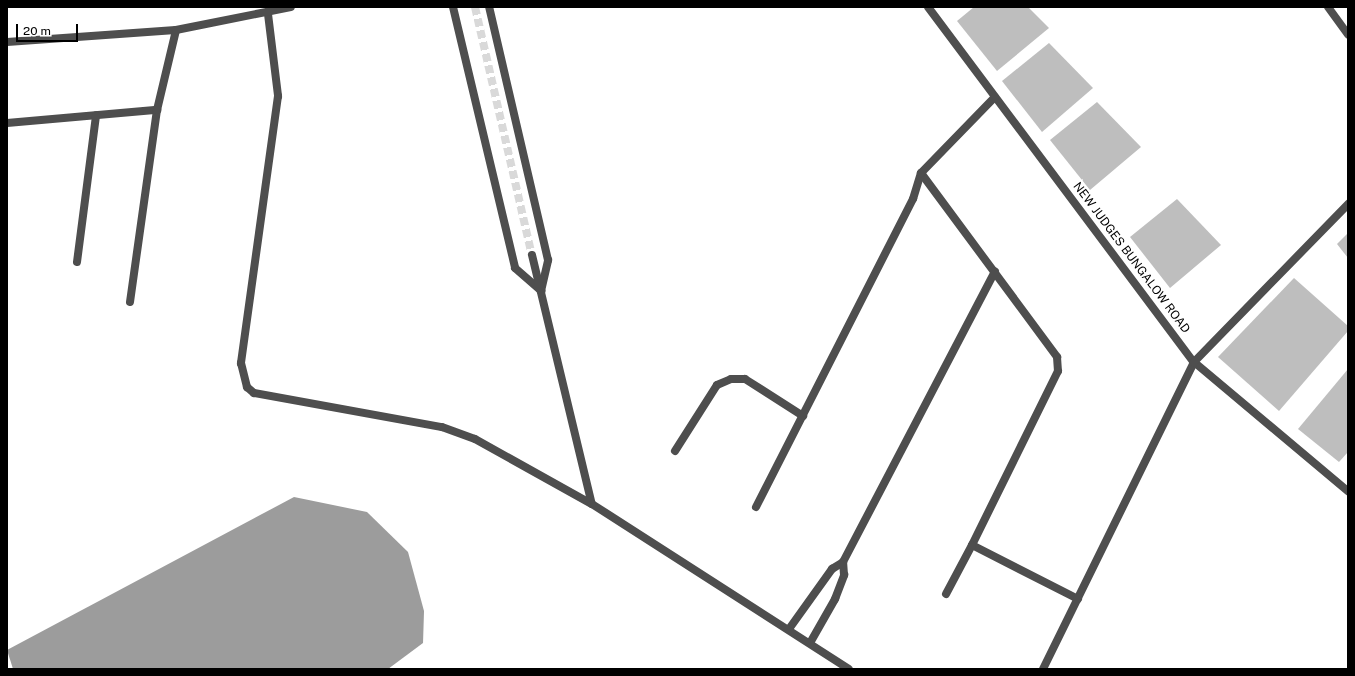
<!DOCTYPE html>
<style>
body{margin:0}
#map{position:relative;width:1355px;height:676px;overflow:hidden;background:#fff;font-family:"Public Sans",sans-serif}
div>[style]{position:absolute}
.water>*{inset:0;background:#9c9c9c}
.building>*{inset:0;background:#bebebe}
.tertiary-tunnel>*{height:8px;margin-top:-4px;transform-origin:0;background:repeating-linear-gradient(90deg,#d9d9d9 0 8px,transparent 0 12px)}
.minor>*{height:8px;margin:-4px;padding:0 4px;transform-origin:4px;border-radius:4px;background:#4e4e4e}
.tertiary>*{height:8px;margin:-4px;padding:0 4px;transform-origin:4px;border-radius:4px;background:#4e4e4e}
span{translate:-50% -50%;white-space:nowrap;text-align:center;line-height:1.15;-webkit-text-stroke:3.5px #fff;paint-order:stroke}
.street-label{font-size:12px;color:#000}
.frame{position:absolute;inset:0;border:8px solid #000;pointer-events:none}
.scale{position:absolute;left:16px;top:24px;width:62px;height:18px;box-sizing:border-box;border:2px solid #000;border-top:0;padding-left:5px;font-size:12px;line-height:14px;white-space:nowrap;color:#000;-webkit-text-stroke:3px #fff;paint-order:stroke}
</style>
<div id="map">
<div class="water">
<div style="clip-path:polygon(294px 497px,367px 512px,408px 552px,424px 611px,423px 643px,388px 669px,13px 669px,7px 650px)"></div>
</div>
<div class="building">
<div style="clip-path:polygon(974px 7px,1028px 7px,1049px 28px,997px 71px,957px 21px)"></div>
<div style="clip-path:polygon(1049px 43px,1093px 88px,1042px 132px,1002px 81px)"></div>
<div style="clip-path:polygon(1097px 102px,1141px 147px,1090px 190px,1050px 140px)"></div>
<div style="clip-path:polygon(1177px 199px,1221px 245px,1170px 288px,1130px 237px)"></div>
<div style="clip-path:polygon(1348px 233px,1348px 258px,1337px 244px)"></div>
<div style="clip-path:polygon(1294px 278px,1348px 326px,1348px 331px,1279px 411px,1218px 357px)"></div>
<div style="clip-path:polygon(1348px 369px,1348px 452px,1339px 462px,1298px 429px)"></div>
</div>
<div class="tertiary-tunnel">
<div style="left:475px;top:7px;width:254px;rotate:77.1deg"></div>
</div>
<div class="minor">
<div style="left:453px;top:7px;width:268px;rotate:76.6deg"></div>
<div style="left:515px;top:268px;width:35px;rotate:41deg"></div>
<div style="left:541px;top:291px;width:32px;rotate:-77deg"></div>
<div style="left:548px;top:260px;width:260px;rotate:-103.1deg"></div>
<div style="left:928px;top:7px;width:444px;rotate:53.2deg"></div>
<div style="left:1194px;top:362px;width:201px;rotate:40deg"></div>
<div style="left:1328px;top:7px;width:34px;rotate:54deg"></div>
<div style="left:268px;top:14px;width:83px;rotate:83deg"></div>
<div style="left:278px;top:96px;width:270px;rotate:97.9deg"></div>
<div style="left:241px;top:363px;width:25px;rotate:76deg"></div>
<div style="left:247px;top:387px;width:9px;rotate:41deg"></div>
<div style="left:254px;top:393px;width:191px;rotate:10.3deg"></div>
<div style="left:442px;top:427px;width:35px;rotate:20deg"></div>
<div style="left:475px;top:439px;width:134px;rotate:29.1deg"></div>
<div style="left:7px;top:42px;width:169px;rotate:-4.1deg"></div>
<div style="left:7px;top:123px;width:151px;rotate:-5deg"></div>
<div style="left:921px;top:173px;width:229px;rotate:53.5deg"></div>
<div style="left:1057px;top:357px;width:14px;rotate:86deg"></div>
<div style="left:1058px;top:371px;width:194px;rotate:116.3deg"></div>
<div style="left:972px;top:545px;width:119px;rotate:27deg"></div>
<div style="left:77px;top:262px;width:148px;rotate:-82.6deg"></div>
<div style="left:130px;top:302px;width:194px;rotate:-82deg"></div>
<div style="left:157px;top:110px;width:82px;rotate:-76.6deg"></div>
<div style="left:176px;top:30px;width:117px;rotate:-11.3deg"></div>
<div style="left:675px;top:451px;width:78px;rotate:-57.5deg"></div>
<div style="left:717px;top:385px;width:15px;rotate:-23deg"></div>
<div style="left:731px;top:379px;width:14px"></div>
<div style="left:745px;top:379px;width:69px;rotate:32.5deg"></div>
<div style="left:756px;top:507px;width:346px;rotate:-63deg"></div>
<div style="left:913px;top:199px;width:27px;rotate:-73deg"></div>
<div style="left:921px;top:173px;width:106px;rotate:-45.8deg"></div>
<div style="left:946px;top:594px;width:55px;rotate:-62deg"></div>
<div style="left:789px;top:629px;width:74px;rotate:-54.4deg"></div>
<div style="left:832px;top:569px;width:13px;rotate:-32deg"></div>
<div style="left:843px;top:562px;width:328px;rotate:-62.4deg"></div>
<div style="left:810px;top:643px;width:51px;rotate:-60.4deg"></div>
<div style="left:835px;top:599px;width:26px;rotate:-69deg"></div>
<div style="left:844px;top:575px;width:13px;rotate:-94deg"></div>
<div style="left:1043px;top:669px;width:342px;rotate:-63.8deg"></div>
<div style="left:1194px;top:362px;width:221px;rotate:-45.7deg"></div>
</div>
<div class="tertiary">
<div style="left:532px;top:255px;width:256px;rotate:76.5deg"></div>
<div style="left:592px;top:504px;width:305px;rotate:32.7deg"></div>
</div>
<div class="street-label">
<span style="left:1131px;top:258px;rotate:53deg">NEW JUDGES BUNGALOW ROAD</span>
</div>
<div class="frame"></div>
<div class="scale">20 m</div>
</div>
